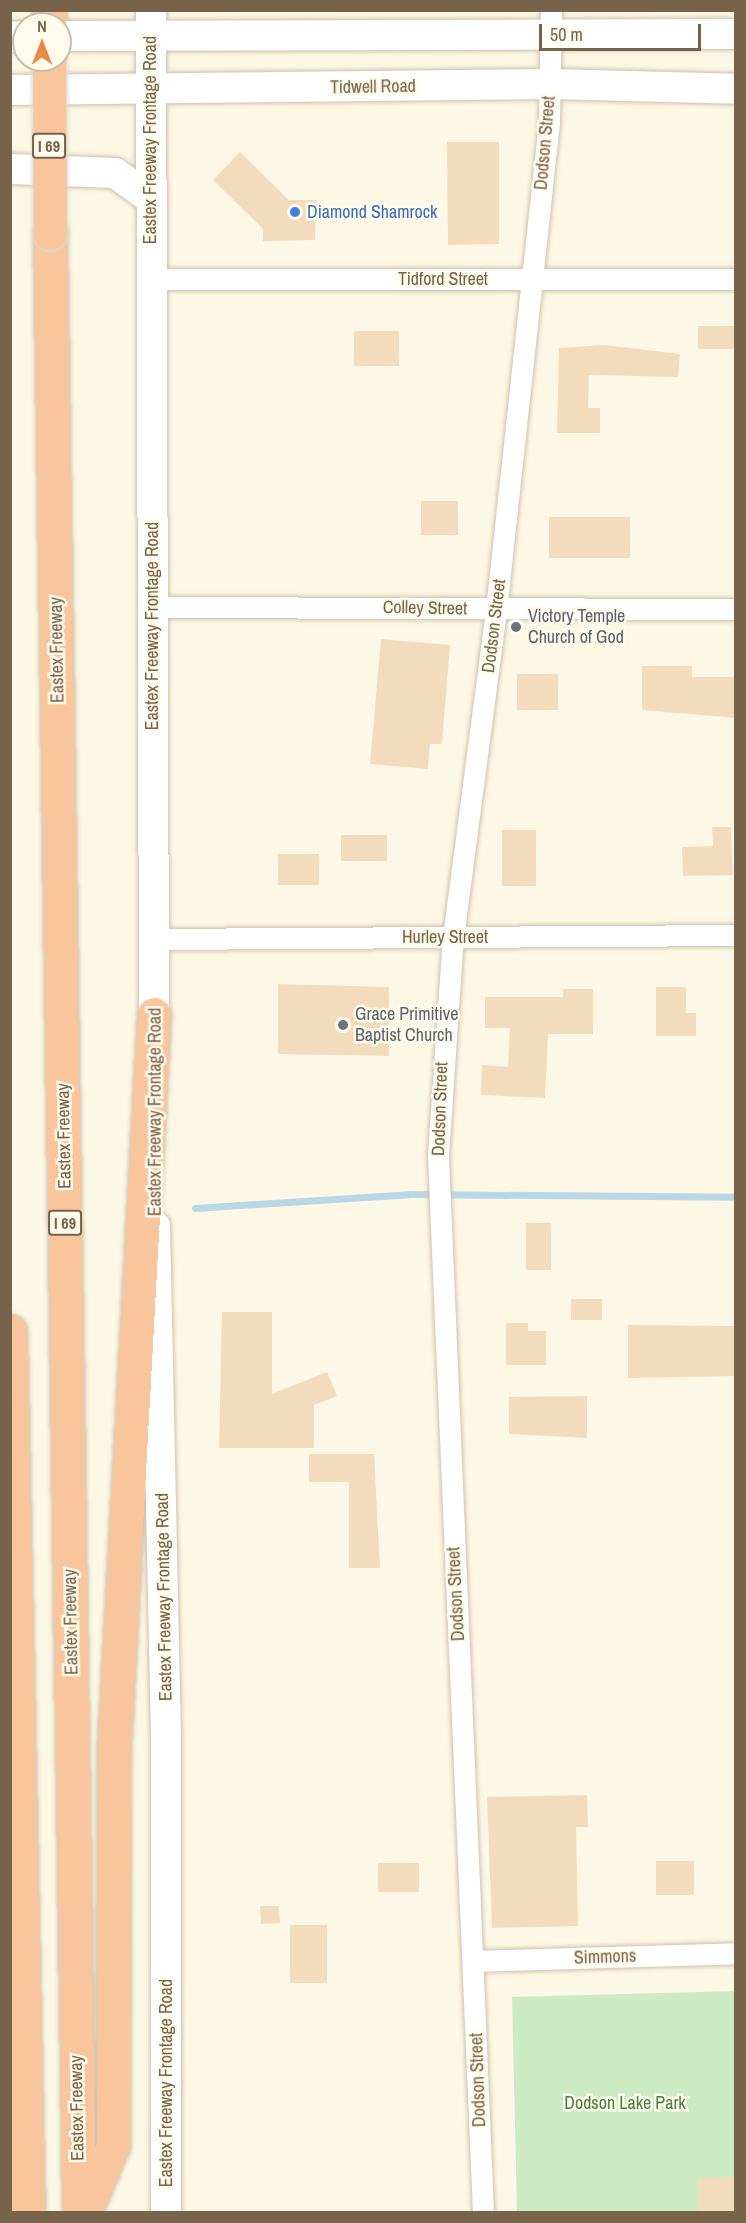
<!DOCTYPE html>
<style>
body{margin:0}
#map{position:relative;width:746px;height:2223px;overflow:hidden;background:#fdf8e6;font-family:"Archivo Narrow",sans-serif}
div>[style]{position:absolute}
.green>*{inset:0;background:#ccebc3}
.stream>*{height:7px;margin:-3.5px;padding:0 3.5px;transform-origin:3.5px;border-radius:3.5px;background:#b9d8e7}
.building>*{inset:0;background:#f3dcbd}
.roads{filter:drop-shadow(0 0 2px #cfc1ac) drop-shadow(0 0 2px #cfc1ac)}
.minor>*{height:21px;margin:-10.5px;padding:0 10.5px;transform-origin:10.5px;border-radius:10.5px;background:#fff}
.secondary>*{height:30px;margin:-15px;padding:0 15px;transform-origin:15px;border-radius:15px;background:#fff}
.motorway>*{height:33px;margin:-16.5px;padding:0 16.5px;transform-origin:16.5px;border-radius:16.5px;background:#f8c59c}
.bridges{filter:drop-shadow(0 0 2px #ded9d4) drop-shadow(0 0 2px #ded9d4)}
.motorway-bridge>*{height:33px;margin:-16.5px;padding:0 16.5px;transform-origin:16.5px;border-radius:16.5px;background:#f8c59c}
.dots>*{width:16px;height:16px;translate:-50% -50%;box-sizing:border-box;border:3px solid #fffbec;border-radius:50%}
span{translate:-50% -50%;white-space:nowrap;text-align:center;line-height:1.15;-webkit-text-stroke:5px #fffbec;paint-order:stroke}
.shield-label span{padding:2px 4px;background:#fffbec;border:2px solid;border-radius:4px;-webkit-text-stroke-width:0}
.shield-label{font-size:16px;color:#77624a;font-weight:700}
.street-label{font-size:18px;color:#77624a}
.shop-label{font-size:18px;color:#366cbe}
.left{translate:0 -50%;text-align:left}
.worship-label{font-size:18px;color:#5b616d}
.park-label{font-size:18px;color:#487d42}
.frame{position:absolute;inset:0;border:12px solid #77624a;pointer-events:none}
.north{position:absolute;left:12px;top:12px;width:60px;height:60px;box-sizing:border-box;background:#fffbec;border:2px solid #c9beab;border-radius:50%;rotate:0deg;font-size:16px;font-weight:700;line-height:24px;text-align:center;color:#77624a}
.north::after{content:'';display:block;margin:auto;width:21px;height:27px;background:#e88a49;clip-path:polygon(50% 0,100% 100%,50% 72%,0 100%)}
.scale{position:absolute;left:539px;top:24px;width:162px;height:27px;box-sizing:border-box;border:3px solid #77624a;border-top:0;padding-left:8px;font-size:18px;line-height:21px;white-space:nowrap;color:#77624a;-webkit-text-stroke:4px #fffbec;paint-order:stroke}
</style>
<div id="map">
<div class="green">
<div style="clip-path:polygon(735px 1991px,735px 2212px,517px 2212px,512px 1997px)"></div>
</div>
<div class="stream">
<div style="left:195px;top:1208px;width:214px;rotate:-3.7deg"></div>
<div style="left:409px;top:1194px;width:327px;rotate:0.5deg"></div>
</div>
<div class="building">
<div style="clip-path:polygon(447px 142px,499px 142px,499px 244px,448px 245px)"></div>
<div style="clip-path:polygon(240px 152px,289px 200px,316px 200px,315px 240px,263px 241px,263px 229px,213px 180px)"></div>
<div style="clip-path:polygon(698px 326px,735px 326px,735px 349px,698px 349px)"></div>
<div style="clip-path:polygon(354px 331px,399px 331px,399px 366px,354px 366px)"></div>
<div style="clip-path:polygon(605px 345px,680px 354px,678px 377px,589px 375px,588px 408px,600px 408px,600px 433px,557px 433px,559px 348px)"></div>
<div style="clip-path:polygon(421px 501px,458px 501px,458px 535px,421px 535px)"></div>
<div style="clip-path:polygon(549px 517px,630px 517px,630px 558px,549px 558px)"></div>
<div style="clip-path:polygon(381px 639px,450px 645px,442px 744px,430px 744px,428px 769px,370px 764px)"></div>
<div style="clip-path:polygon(642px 666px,692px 666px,692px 677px,735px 677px,735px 718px,642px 710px)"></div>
<div style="clip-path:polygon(517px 674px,558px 674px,558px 710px,517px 710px)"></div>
<div style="clip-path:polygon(712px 827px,731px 827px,733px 875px,683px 876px,682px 847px,713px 846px)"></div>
<div style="clip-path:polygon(502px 830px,536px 830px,536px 886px,502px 886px)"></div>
<div style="clip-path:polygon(341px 835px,387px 835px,387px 861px,341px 861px)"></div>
<div style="clip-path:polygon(278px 854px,319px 854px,319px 885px,278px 885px)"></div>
<div style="clip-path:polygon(278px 984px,389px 987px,389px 1056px,278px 1054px)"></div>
<div style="clip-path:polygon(656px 987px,686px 987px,686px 1013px,696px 1013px,696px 1036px,656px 1036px)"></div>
<div style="clip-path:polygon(563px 989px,593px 989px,593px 1034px,548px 1034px,545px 1098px,481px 1095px,482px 1065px,508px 1067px,510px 1028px,485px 1028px,485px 997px,563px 997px)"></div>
<div style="clip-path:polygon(526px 1223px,551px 1223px,551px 1270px,526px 1270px)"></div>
<div style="clip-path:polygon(571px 1299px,602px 1299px,602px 1320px,571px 1320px)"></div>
<div style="clip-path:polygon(222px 1312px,272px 1312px,272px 1394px,327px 1372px,337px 1396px,314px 1405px,314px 1448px,219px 1448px)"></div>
<div style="clip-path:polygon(506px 1323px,528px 1323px,528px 1331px,546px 1331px,546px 1365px,506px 1365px)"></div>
<div style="clip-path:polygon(628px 1325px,735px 1326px,735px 1376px,628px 1378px)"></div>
<div style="clip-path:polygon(587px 1396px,587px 1438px,509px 1434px,509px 1397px)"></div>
<div style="clip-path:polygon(309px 1454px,374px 1454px,380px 1568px,349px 1568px,349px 1482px,309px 1482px)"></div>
<div style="clip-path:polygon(587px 1795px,588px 1827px,576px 1827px,578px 1926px,492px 1928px,487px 1797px)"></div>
<div style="clip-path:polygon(656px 1861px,694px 1861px,694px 1895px,656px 1895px)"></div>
<div style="clip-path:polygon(378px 1863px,419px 1863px,419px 1892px,378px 1892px)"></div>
<div style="clip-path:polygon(260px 1906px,279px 1906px,280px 1923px,261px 1924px)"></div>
<div style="clip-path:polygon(290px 1925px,327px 1925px,327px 1983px,290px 1983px)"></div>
<div style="clip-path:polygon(735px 2177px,735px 2212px,699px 2212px,698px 2178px)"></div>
</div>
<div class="roads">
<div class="minor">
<div style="left:150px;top:279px;width:586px"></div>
<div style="left:151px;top:607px;width:585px;rotate:0.2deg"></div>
<div style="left:154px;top:939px;width:582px;rotate:-0.39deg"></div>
<div style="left:474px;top:1961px;width:262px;rotate:-1.7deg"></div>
<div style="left:483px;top:2212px;width:1058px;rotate:-92.44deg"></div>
<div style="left:438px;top:1155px;width:219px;rotate:-86.1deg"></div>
<div style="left:453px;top:937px;width:330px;rotate:-82.5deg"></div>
<div style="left:496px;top:610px;width:492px;rotate:-83.8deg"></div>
<div style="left:549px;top:121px;width:111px;rotate:-89deg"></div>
</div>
<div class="secondary">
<div style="left:151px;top:10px;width:1030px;rotate:89.83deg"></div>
<div style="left:60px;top:36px;width:676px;rotate:-0.17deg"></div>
<div style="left:10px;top:37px;width:14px;rotate:-4deg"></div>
<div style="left:10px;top:90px;width:540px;rotate:-0.64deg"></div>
<div style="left:550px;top:84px;width:186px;rotate:1.5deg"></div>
<div style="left:10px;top:169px;width:105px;rotate:2.2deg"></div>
<div style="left:115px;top:173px;width:43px;rotate:35.5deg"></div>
<div style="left:155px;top:1226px;width:513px;rotate:88.77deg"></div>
<div style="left:166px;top:1739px;width:473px;rotate:90deg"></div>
</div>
<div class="motorway">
<div style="left:49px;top:10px;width:14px;rotate:90deg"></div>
<div style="left:50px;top:233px;width:1979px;rotate:89.16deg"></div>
<div style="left:10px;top:1331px;width:881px;rotate:88.83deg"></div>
<div style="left:85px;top:2212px;width:73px;rotate:-67.3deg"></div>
<div style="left:113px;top:2145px;width:398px;rotate:-89.9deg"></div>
<div style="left:114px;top:1747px;width:734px;rotate:-86.88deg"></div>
</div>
</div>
<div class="bridges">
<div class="motorway-bridge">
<div style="left:49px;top:60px;width:173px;rotate:89.7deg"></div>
</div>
</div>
<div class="dots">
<div style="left:295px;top:212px;background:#3f7fe0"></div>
<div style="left:516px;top:627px;background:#6b7280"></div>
<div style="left:343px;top:1025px;background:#6b7280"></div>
</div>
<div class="shield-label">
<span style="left:49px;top:146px">I 69</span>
<span style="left:65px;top:1223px">I 69</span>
</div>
<div class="street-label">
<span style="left:373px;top:87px;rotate:-1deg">Tidwell Road</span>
<span style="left:150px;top:140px;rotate:-90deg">Eastex Freeway Frontage Road</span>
<span style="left:545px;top:143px;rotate:-85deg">Dodson Street</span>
<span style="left:443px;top:279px">Tidford Street</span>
<span style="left:425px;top:608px;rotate:1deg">Colley Street</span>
<span style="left:152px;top:626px;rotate:-90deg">Eastex Freeway Frontage Road</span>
<span style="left:494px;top:626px;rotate:-83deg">Dodson Street</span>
<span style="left:57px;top:650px;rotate:-91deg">Eastex Freeway</span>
<span style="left:445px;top:937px">Hurley Street</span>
<span style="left:440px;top:1109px;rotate:-88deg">Dodson Street</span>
<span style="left:155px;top:1112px;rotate:-90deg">Eastex Freeway Frontage Road</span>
<span style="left:64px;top:1136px;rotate:-91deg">Eastex Freeway</span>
<span style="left:456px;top:1594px;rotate:-93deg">Dodson Street</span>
<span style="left:164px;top:1597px;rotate:-91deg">Eastex Freeway Frontage Road</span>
<span style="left:71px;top:1622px;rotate:-91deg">Eastex Freeway</span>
<span style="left:605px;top:1957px;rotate:-2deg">Simmons</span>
<span style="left:478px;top:2080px;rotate:-92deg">Dodson Street</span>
<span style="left:166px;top:2083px;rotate:-90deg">Eastex Freeway Frontage Road</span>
<span style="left:77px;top:2108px;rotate:-91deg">Eastex Freeway</span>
</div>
<div class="shop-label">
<span class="left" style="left:307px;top:212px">Diamond Shamrock</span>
</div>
<div class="worship-label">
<span class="left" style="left:528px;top:627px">Victory Temple<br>Church of God</span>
<span class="left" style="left:355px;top:1025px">Grace Primitive<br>Baptist Church</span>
</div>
<div class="park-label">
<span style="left:625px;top:2103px">Dodson Lake Park</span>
</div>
<div class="frame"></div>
<div class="north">N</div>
<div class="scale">50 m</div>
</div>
